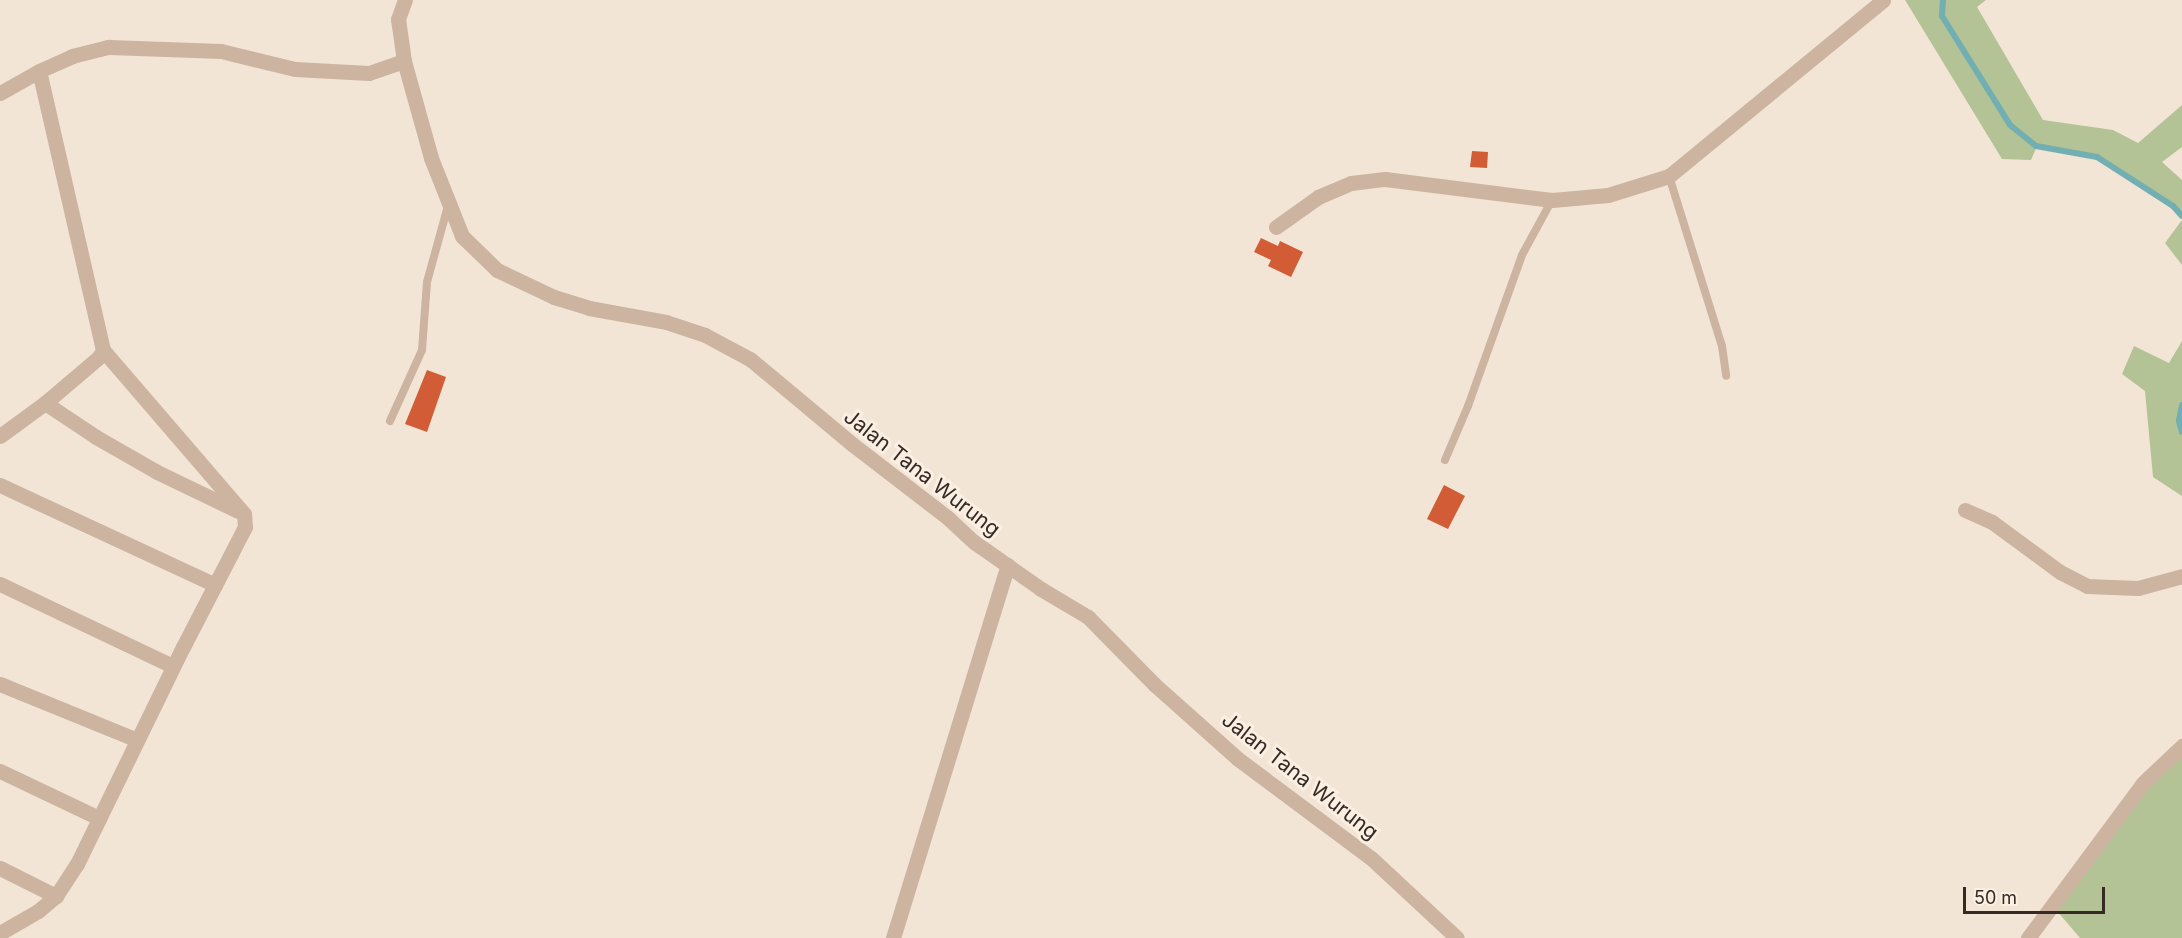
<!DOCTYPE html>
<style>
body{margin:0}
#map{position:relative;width:2182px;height:938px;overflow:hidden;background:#f3e5d5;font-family:Inter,sans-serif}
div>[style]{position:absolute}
.green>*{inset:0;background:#b3c395}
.stream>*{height:6px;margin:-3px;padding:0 3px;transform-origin:3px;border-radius:3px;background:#72afb2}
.building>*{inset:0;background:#d15c35}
.service>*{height:8px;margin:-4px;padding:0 4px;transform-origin:4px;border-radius:4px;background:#ccb4a1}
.minor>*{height:15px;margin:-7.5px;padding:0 7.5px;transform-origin:7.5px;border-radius:7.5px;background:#ccb4a1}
span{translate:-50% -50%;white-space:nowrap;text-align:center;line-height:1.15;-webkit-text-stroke:6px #faefe2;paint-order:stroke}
.street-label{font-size:21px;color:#352a24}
.scale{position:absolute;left:1963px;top:887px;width:142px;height:27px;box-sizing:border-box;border:3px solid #352a24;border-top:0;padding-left:8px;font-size:18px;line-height:21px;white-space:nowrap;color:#352a24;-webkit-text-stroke:4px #faefe2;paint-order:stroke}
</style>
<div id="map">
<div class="green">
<div style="clip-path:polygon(1905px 0,1986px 0,1977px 7px,2043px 120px,2113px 130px,2138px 143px,2182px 105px,2182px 147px,2162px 162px,2182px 180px,2182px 216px,2173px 206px,2097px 157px,2037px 146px,2031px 160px,2002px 159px)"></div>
<div style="clip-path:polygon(2182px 220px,2182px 265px,2165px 243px)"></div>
<div style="clip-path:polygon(2182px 341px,2182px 496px,2153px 477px,2145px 391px,2122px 374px,2134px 346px,2169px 363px)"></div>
<div style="clip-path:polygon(2182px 747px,2182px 938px,2080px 938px,2051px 904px)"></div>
</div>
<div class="stream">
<div style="left:1943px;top:0;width:16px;rotate:94deg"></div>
<div style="left:1942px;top:16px;width:128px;rotate:58deg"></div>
<div style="left:2010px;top:125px;width:33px;rotate:39deg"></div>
<div style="left:2036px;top:146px;width:62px;rotate:10.2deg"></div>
<div style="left:2097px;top:157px;width:90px;rotate:32.8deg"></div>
<div style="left:2173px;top:206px;width:13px;rotate:48deg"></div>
<div style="left:2182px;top:405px;width:16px;rotate:101deg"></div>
<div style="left:2179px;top:421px;width:11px;rotate:75deg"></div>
</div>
<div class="building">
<div style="clip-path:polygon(1472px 151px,1488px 152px,1487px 168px,1470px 167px)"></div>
<div style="clip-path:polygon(1261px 238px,1278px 246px,1280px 241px,1303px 252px,1291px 277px,1268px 266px,1271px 260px,1254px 252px)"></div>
<div style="clip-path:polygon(427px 370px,446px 377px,427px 432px,405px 424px)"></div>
<div style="clip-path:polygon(1444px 485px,1465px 496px,1448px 529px,1427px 519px)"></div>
</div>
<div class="service">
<div style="left:1669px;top:176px;width:178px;rotate:72.7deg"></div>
<div style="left:1722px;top:346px;width:30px;rotate:82deg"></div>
<div style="left:390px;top:421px;width:78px;rotate:-65.7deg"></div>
<div style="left:422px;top:350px;width:68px;rotate:-85.8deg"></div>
<div style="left:427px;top:282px;width:79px;rotate:-74.6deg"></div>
<div style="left:1445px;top:460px;width:59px;rotate:-66.9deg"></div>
<div style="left:1468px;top:406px;width:160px;rotate:-70.3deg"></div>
<div style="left:1522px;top:255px;width:63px;rotate:-61.4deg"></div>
</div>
<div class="minor">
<div style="left:404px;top:61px;width:101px;rotate:74.4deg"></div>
<div style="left:431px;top:158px;width:84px;rotate:68.3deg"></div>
<div style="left:462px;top:236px;width:49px;rotate:44.2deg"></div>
<div style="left:497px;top:270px;width:63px;rotate:25.3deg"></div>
<div style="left:554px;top:297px;width:37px;rotate:17deg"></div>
<div style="left:589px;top:308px;width:78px;rotate:10.3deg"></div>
<div style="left:666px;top:322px;width:41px;rotate:18.4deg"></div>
<div style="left:705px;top:335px;width:51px;rotate:28.1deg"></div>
<div style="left:750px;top:359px;width:133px;rotate:39.8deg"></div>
<div style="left:852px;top:444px;width:121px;rotate:37.6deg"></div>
<div style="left:948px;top:518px;width:35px;rotate:43deg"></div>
<div style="left:974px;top:542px;width:82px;rotate:35deg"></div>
<div style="left:1041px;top:589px;width:55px;rotate:30.8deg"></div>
<div style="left:1088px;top:617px;width:95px;rotate:45.4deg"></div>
<div style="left:1155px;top:685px;width:111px;rotate:41.7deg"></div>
<div style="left:1238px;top:759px;width:166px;rotate:36.7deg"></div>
<div style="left:1371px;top:858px;width:117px;rotate:42.9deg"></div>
<div style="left:0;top:93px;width:45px;rotate:-29.4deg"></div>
<div style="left:39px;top:71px;width:36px;rotate:-24deg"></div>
<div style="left:72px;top:56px;width:38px;rotate:-14deg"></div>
<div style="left:109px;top:47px;width:112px;rotate:2deg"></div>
<div style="left:221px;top:51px;width:76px;rotate:13.7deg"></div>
<div style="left:295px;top:69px;width:74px;rotate:3.1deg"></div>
<div style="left:369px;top:73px;width:37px;rotate:-19deg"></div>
<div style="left:404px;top:61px;width:42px;rotate:-98.1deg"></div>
<div style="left:398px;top:19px;width:20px;rotate:-70deg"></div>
<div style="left:1276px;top:227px;width:52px;rotate:-35.5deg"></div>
<div style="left:1318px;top:197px;width:36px;rotate:-23deg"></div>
<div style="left:1351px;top:183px;width:34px;rotate:-7deg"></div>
<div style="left:1385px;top:179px;width:168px;rotate:7.2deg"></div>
<div style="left:1552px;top:200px;width:56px;rotate:-5.1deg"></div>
<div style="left:1608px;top:195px;width:64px;rotate:-17.3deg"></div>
<div style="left:1669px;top:176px;width:277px;rotate:-39.4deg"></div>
<div style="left:45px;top:403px;width:61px;rotate:33.7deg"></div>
<div style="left:96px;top:437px;width:70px;rotate:29.8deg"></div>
<div style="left:157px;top:472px;width:90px;rotate:25.7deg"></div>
<div style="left:0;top:436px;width:56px;rotate:-36.3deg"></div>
<div style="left:45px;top:403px;width:71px;rotate:-40.4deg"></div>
<div style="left:99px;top:357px;width:8px;rotate:-60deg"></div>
<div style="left:103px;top:350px;width:286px;rotate:-102.9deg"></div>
<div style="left:0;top:485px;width:237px;rotate:24.9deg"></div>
<div style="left:1965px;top:510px;width:30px;rotate:24deg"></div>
<div style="left:1992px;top:522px;width:84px;rotate:36.3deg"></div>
<div style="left:2060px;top:572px;width:30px;rotate:27deg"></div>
<div style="left:2087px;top:586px;width:51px;rotate:2.2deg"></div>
<div style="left:2138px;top:588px;width:46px;rotate:-15.3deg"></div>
<div style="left:0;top:584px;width:191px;rotate:25.4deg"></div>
<div style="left:0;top:684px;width:148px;rotate:22.2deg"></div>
<div style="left:0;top:771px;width:110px;rotate:25.4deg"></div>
<div style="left:0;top:868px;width:63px;rotate:26.6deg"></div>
<div style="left:0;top:933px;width:44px;rotate:-30.1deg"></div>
<div style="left:38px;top:911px;width:23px;rotate:-40deg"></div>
<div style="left:56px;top:896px;width:38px;rotate:-57deg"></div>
<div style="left:77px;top:864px;width:242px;rotate:-64deg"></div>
<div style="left:183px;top:647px;width:135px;rotate:-62.7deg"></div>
<div style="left:245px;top:527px;width:13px;rotate:-94deg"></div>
<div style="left:244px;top:514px;width:216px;rotate:-130.7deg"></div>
<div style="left:893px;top:938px;width:390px;rotate:-72.9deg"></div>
<div style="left:2028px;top:938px;width:193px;rotate:-53.4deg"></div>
<div style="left:2143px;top:783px;width:54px;rotate:-43.5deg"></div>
</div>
<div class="street-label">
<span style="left:922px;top:473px;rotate:38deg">Jalan Tana Wurung</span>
<span style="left:1300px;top:776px;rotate:38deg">Jalan Tana Wurung</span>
</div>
<div class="scale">50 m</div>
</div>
